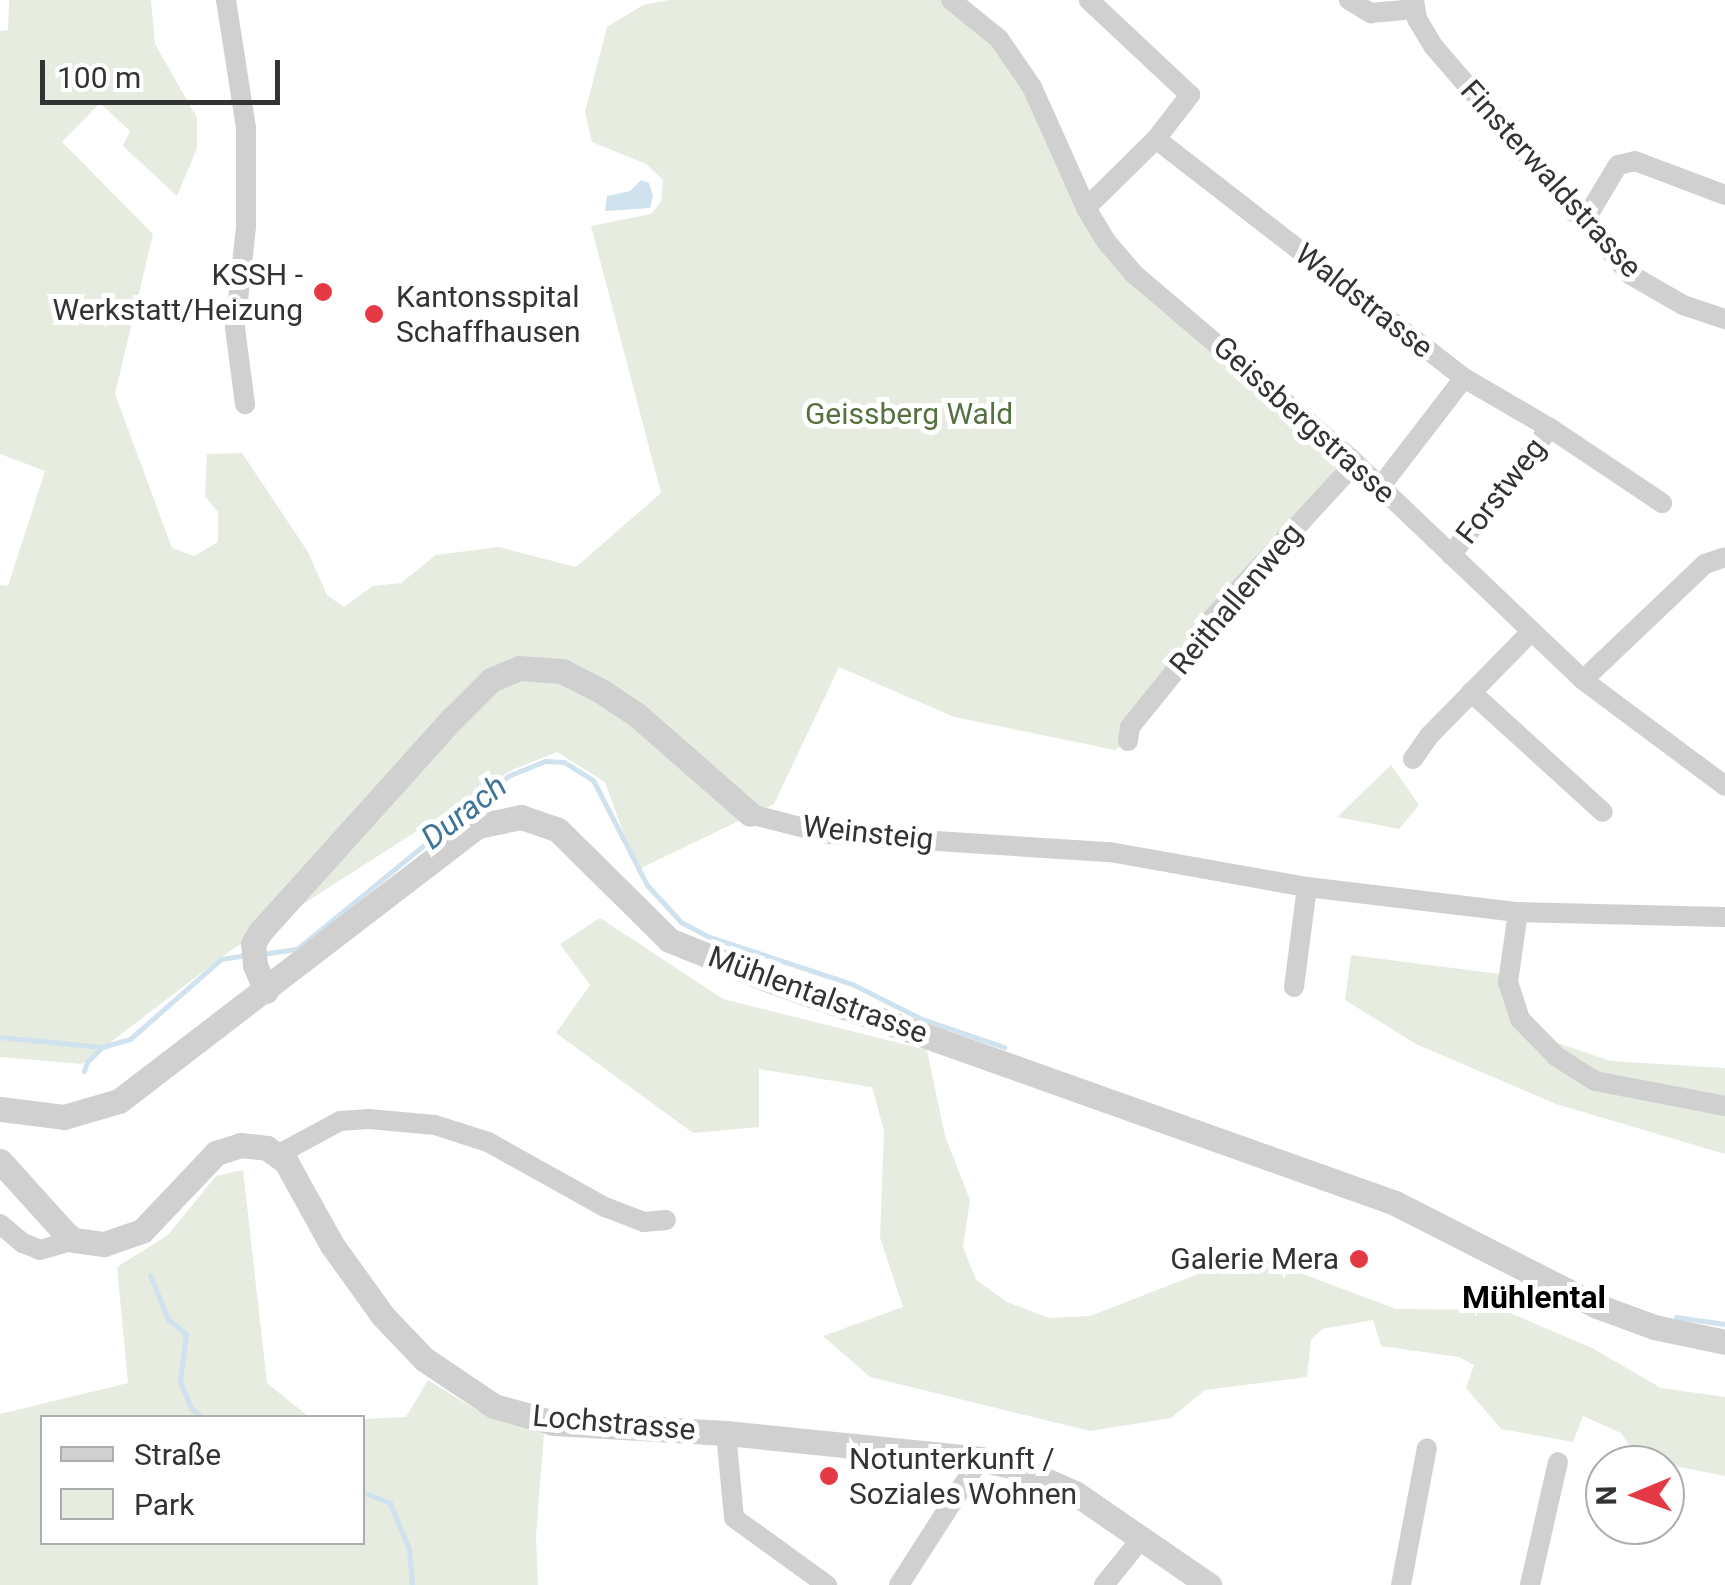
<!DOCTYPE html>
<meta charset="utf-8">
<style>
body{margin:0}
#map{position:relative;width:1725px;height:1585px;overflow:hidden;background:#fff;font-family:Roboto,sans-serif}
div>[style]{position:absolute}
.green>*{inset:0;background:#e6ecdf}
.water>*{inset:0;background:#cfe2ee}
.stream>*{height:5px;margin:-2.5px;padding:0 2.5px;transform-origin:2.5px;border-radius:2.5px;background:#cfe2ee}
.minor>*{height:20px;margin:-10px;padding:0 10px;transform-origin:10px;border-radius:10px;background:#d0d0d0}
.tertiary>*{height:25px;margin:-12.5px;padding:0 12.5px;transform-origin:12.5px;border-radius:12.5px;background:#d0d0d0}
.dots>*{width:28px;height:28px;translate:-50% -50%;box-sizing:border-box;border:5px solid #fff;border-radius:50%}
span{translate:-50% -50%;white-space:nowrap;text-align:center;line-height:1.15;-webkit-text-stroke:10px #fff;paint-order:stroke}
.street-label{font-size:30px;color:#333}
.poi-label{font-size:30px;color:#333}
.right{translate:-100% -50%;text-align:right}
.left{translate:0 -50%;text-align:left}
.park-label{font-size:30px;color:#56703f}
.water-label{font-size:32px;color:#3f7597;font-style:italic}
.neighbourhood-label{font-size:32px;color:#000;font-weight:700}
.legend{position:absolute;left:40px;top:1415px;width:325px;height:130px;box-sizing:border-box;background:#fff;border:2px solid #adadad;margin:0;padding:12px 18px;list-style:none;font-size:30px;color:#333}
.legend li{display:flex;align-items:center;gap:20px;height:50px}
.legend b{width:50px;border:2px solid #adadad}
.north{position:absolute;left:1585px;top:1445px;width:100px;height:100px;box-sizing:border-box;background:#fff;border:2px solid #adadad;border-radius:50%;rotate:269deg;font-size:28px;font-weight:700;line-height:40px;text-align:center;color:#333}
.north::after{content:'';display:block;margin:auto;width:35px;height:45px;background:#e63946;clip-path:polygon(50% 0,100% 100%,50% 72%,0 100%)}
.scale{position:absolute;left:40px;top:60px;width:240px;height:45px;box-sizing:border-box;border:5px solid #333;border-top:0;padding-left:12px;font-size:30px;line-height:35px;white-space:nowrap;color:#333;-webkit-text-stroke:8px #fff;paint-order:stroke}
</style>
<div id="map">
<div class="green">
<div style="clip-path:polygon(9px 0,151px 0,155px 44px,197px 118px,197px 148px,177px 196px,123px 146px,130px 131px,100px 103px,62px 142px,153px 234px,115px 394px,172px 548px,194px 556px,218px 542px,218px 512px,205px 496px,207px 454px,242px 453px,308px 552px,327px 595px,344px 607px,373px 586px,401px 583px,436px 555px,498px 547px,576px 567px,661px 493px,591px 226px,651px 214px,661px 202px,663px 180px,646px 164px,592px 142px,585px 112px,607px 27px,643px 5px,669px 0,951px 0,999px 39px,1105px 240px,1355px 463px,1208px 623px,1128px 741px,1115px 750px,954px 717px,839px 667px,774px 804px,637px 870px,605px 782px,557px 752px,512px 770px,230px 951px,82px 1064px,0 1057px,0 585px,8px 586px,45px 471px,0 454px,0 31px,8px 30px)"></div>
<div style="clip-path:polygon(1391px 765px,1419px 805px,1399px 829px,1337px 817px)"></div>
<div style="clip-path:polygon(600px 918px,723px 999px,927px 1050px,945px 1136px,970px 1200px,963px 1247px,976px 1280px,1007px 1302px,1049px 1318px,1090px 1316px,1250px 1254px,1396px 1309px,1503px 1310px,1592px 1348px,1661px 1388px,1725px 1397px,1725px 1476px,1639px 1459px,1621px 1433px,1583px 1416px,1573px 1442px,1501px 1429px,1466px 1388px,1474px 1365px,1459px 1357px,1381px 1346px,1373px 1320px,1322px 1329px,1311px 1340px,1307px 1377px,1205px 1390px,1171px 1418px,1090px 1431px,870px 1377px,823px 1336px,903px 1307px,880px 1237px,884px 1131px,872px 1087px,759px 1069px,759px 1127px,693px 1133px,556px 1033px,590px 985px,560px 944px)"></div>
<div style="clip-path:polygon(1351px 955px,1500px 974px,1518px 1029px,1610px 1061px,1725px 1068px,1725px 1154px,1556px 1104px,1416px 1044px,1345px 1000px)"></div>
<div style="clip-path:polygon(243px 1170px,267px 1383px,309px 1417px,42px 1418px,42px 1542px,362px 1542px,363px 1419px,406px 1417px,428px 1380px,476px 1410px,544px 1434px,536px 1536px,538px 1585px,0 1585px,0 1414px,128px 1383px,117px 1267px,168px 1235px,216px 1176px)"></div>
</div>
<div class="water">
<div style="clip-path:polygon(641px 180px,649px 183px,653px 196px,650px 208px,605px 211px,607px 196px,630px 191px)"></div>
</div>
<div class="stream">
<div style="left:261px;top:954px;width:36px;rotate:-8deg"></div>
<div style="left:297px;top:949px;width:273px;rotate:-39.3deg"></div>
<div style="left:508px;top:776px;width:40px;rotate:-22deg"></div>
<div style="left:545px;top:761px;width:19px;rotate:3deg"></div>
<div style="left:564px;top:762px;width:34px;rotate:32deg"></div>
<div style="left:593px;top:780px;width:118px;rotate:62.8deg"></div>
<div style="left:647px;top:885px;width:50px;rotate:47.4deg"></div>
<div style="left:681px;top:922px;width:30px;rotate:28deg"></div>
<div style="left:707px;top:936px;width:153px;rotate:18.3deg"></div>
<div style="left:852px;top:984px;width:78px;rotate:26.6deg"></div>
<div style="left:922px;top:1019px;width:87px;rotate:18.9deg"></div>
<div style="left:0;top:1037px;width:102px;rotate:5.6deg"></div>
<div style="left:102px;top:1047px;width:29px;rotate:-16deg"></div>
<div style="left:130px;top:1039px;width:121px;rotate:-41.3deg"></div>
<div style="left:221px;top:959px;width:24px;rotate:-9deg"></div>
<div style="left:84px;top:1071px;width:9px;rotate:-72deg"></div>
<div style="left:87px;top:1062px;width:21px;rotate:-45deg"></div>
<div style="left:150px;top:1275px;width:48px;rotate:67.8deg"></div>
<div style="left:168px;top:1319px;width:23px;rotate:40deg"></div>
<div style="left:186px;top:1334px;width:47px;rotate:97.3deg"></div>
<div style="left:180px;top:1381px;width:29px;rotate:68deg"></div>
<div style="left:191px;top:1408px;width:16px;rotate:40deg"></div>
<div style="left:1676px;top:1317px;width:49px;rotate:8.1deg"></div>
<div style="left:362px;top:1492px;width:30px;rotate:21deg"></div>
<div style="left:390px;top:1503px;width:50px;rotate:67.6deg"></div>
<div style="left:409px;top:1549px;width:36px;rotate:85deg"></div>
</div>
<div class="minor">
<div style="left:226px;top:0;width:130px;rotate:81.1deg"></div>
<div style="left:246px;top:128px;width:99px;rotate:90deg"></div>
<div style="left:246px;top:227px;width:102px;rotate:96.2deg"></div>
<div style="left:235px;top:328px;width:77px;rotate:82.5deg"></div>
<div style="left:951px;top:0;width:62px;rotate:39.1deg"></div>
<div style="left:999px;top:39px;width:58px;rotate:55.5deg"></div>
<div style="left:1032px;top:87px;width:133px;rotate:65.9deg"></div>
<div style="left:1086px;top:208px;width:37px;rotate:59deg"></div>
<div style="left:1105px;top:240px;width:45px;rotate:49.5deg"></div>
<div style="left:1134px;top:274px;width:284px;rotate:40.4deg"></div>
<div style="left:1350px;top:458px;width:322px;rotate:43.6deg"></div>
<div style="left:1583px;top:680px;width:177px;rotate:36.7deg"></div>
<div style="left:1349px;top:0;width:26px;rotate:31deg"></div>
<div style="left:1371px;top:13px;width:43px;rotate:-5.3deg"></div>
<div style="left:1414px;top:0;width:19px;rotate:81deg"></div>
<div style="left:1417px;top:19px;width:33px;rotate:59deg"></div>
<div style="left:1434px;top:47px;width:301px;rotate:49.2deg"></div>
<div style="left:1631px;top:275px;width:60px;rotate:30deg"></div>
<div style="left:1683px;top:305px;width:44px;rotate:18.4deg"></div>
<div style="left:1156px;top:139px;width:390px;rotate:37.8deg"></div>
<div style="left:1464px;top:378px;width:138px;rotate:127.6deg"></div>
<div style="left:1086px;top:208px;width:98px;rotate:-44.6deg"></div>
<div style="left:1156px;top:139px;width:56px;rotate:-52.3deg"></div>
<div style="left:1190px;top:95px;width:139px;rotate:-136.8deg"></div>
<div style="left:1575px;top:213px;width:16px;rotate:-11deg"></div>
<div style="left:1591px;top:210px;width:52px;rotate:-59deg"></div>
<div style="left:1618px;top:165px;width:17px;rotate:-13deg"></div>
<div style="left:1635px;top:161px;width:96px;rotate:20.7deg"></div>
<div style="left:1464px;top:378px;width:99px;rotate:30.2deg"></div>
<div style="left:1550px;top:428px;width:135px;rotate:33.8deg"></div>
<div style="left:1451px;top:555px;width:161px;rotate:-52.1deg"></div>
<div style="left:1583px;top:680px;width:168px;rotate:-43.6deg"></div>
<div style="left:1705px;top:564px;width:21px;rotate:-19deg"></div>
<div style="left:1471px;top:692px;width:178px;rotate:42.3deg"></div>
<div style="left:1128px;top:741px;width:14px;rotate:-82deg"></div>
<div style="left:1130px;top:727px;width:113px;rotate:-51.1deg"></div>
<div style="left:1201px;top:639px;width:17px;rotate:-66deg"></div>
<div style="left:1208px;top:623px;width:217px;rotate:-47.4deg"></div>
<div style="left:1413px;top:759px;width:28px;rotate:-55deg"></div>
<div style="left:1429px;top:736px;width:147px;rotate:-45.6deg"></div>
<div style="left:750px;top:814px;width:81px;rotate:14.4deg"></div>
<div style="left:828px;top:834px;width:283px;rotate:3.7deg"></div>
<div style="left:1110px;top:852px;width:200px;rotate:10.1deg"></div>
<div style="left:1307px;top:887px;width:212px;rotate:6.8deg"></div>
<div style="left:1518px;top:912px;width:207px;rotate:1.4deg"></div>
<div style="left:1518px;top:912px;width:71px;rotate:98.1deg"></div>
<div style="left:1508px;top:982px;width:39px;rotate:72deg"></div>
<div style="left:1520px;top:1019px;width:53px;rotate:45.8deg"></div>
<div style="left:1557px;top:1057px;width:45px;rotate:32.3deg"></div>
<div style="left:1595px;top:1081px;width:132px;rotate:10.9deg"></div>
<div style="left:1294px;top:987px;width:101px;rotate:-82.6deg"></div>
<div style="left:279px;top:1154px;width:69px;rotate:-28.4deg"></div>
<div style="left:340px;top:1121px;width:29px;rotate:-4deg"></div>
<div style="left:369px;top:1119px;width:66px;rotate:5.2deg"></div>
<div style="left:435px;top:1125px;width:56px;rotate:17.8deg"></div>
<div style="left:488px;top:1142px;width:134px;rotate:29.1deg"></div>
<div style="left:605px;top:1207px;width:42px;rotate:21deg"></div>
<div style="left:644px;top:1222px;width:22px;rotate:-5deg"></div>
<div style="left:0;top:1224px;width:30px;rotate:40deg"></div>
<div style="left:23px;top:1243px;width:18px;rotate:22deg"></div>
<div style="left:40px;top:1250px;width:35px;rotate:-16deg"></div>
<div style="left:726px;top:1433px;width:85px;rotate:84.6deg"></div>
<div style="left:734px;top:1518px;width:115px;rotate:35.8deg"></div>
<div style="left:899px;top:1585px;width:150px;rotate:-57.3deg"></div>
<div style="left:1104px;top:1585px;width:59px;rotate:-51.2deg"></div>
<div style="left:1401px;top:1585px;width:139px;rotate:-79.3deg"></div>
<div style="left:1530px;top:1585px;width:126px;rotate:-77.2deg"></div>
</div>
<div class="tertiary">
<div style="left:266px;top:991px;width:28px;rotate:-113deg"></div>
<div style="left:255px;top:965px;width:21px;rotate:-95deg"></div>
<div style="left:253px;top:944px;width:14px;rotate:-60deg"></div>
<div style="left:260px;top:932px;width:288px;rotate:-48deg"></div>
<div style="left:453px;top:718px;width:54px;rotate:-45deg"></div>
<div style="left:491px;top:680px;width:30px;rotate:-23deg"></div>
<div style="left:519px;top:668px;width:43px;rotate:4deg"></div>
<div style="left:562px;top:671px;width:44px;rotate:27.1deg"></div>
<div style="left:601px;top:691px;width:43px;rotate:33.7deg"></div>
<div style="left:637px;top:715px;width:150px;rotate:41.2deg"></div>
<div style="left:0;top:1109px;width:64px;rotate:7.1deg"></div>
<div style="left:64px;top:1117px;width:57px;rotate:-16.2deg"></div>
<div style="left:119px;top:1101px;width:452px;rotate:-37.5deg"></div>
<div style="left:478px;top:826px;width:44px;rotate:-11.8deg"></div>
<div style="left:521px;top:817px;width:39px;rotate:19deg"></div>
<div style="left:558px;top:830px;width:156px;rotate:44.7deg"></div>
<div style="left:669px;top:940px;width:105px;rotate:21.9deg"></div>
<div style="left:766px;top:979px;width:668px;rotate:19.6deg"></div>
<div style="left:1395px;top:1203px;width:227px;rotate:27deg"></div>
<div style="left:1597px;top:1306px;width:61px;rotate:20.2deg"></div>
<div style="left:1654px;top:1327px;width:73px;rotate:11.9deg"></div>
<div style="left:0;top:1161px;width:97px;rotate:47.9deg"></div>
<div style="left:65px;top:1233px;width:11px;rotate:38deg"></div>
<div style="left:74px;top:1240px;width:30px;rotate:8deg"></div>
<div style="left:104px;top:1244px;width:40px;rotate:-18.9deg"></div>
<div style="left:142px;top:1231px;width:108px;rotate:-46.5deg"></div>
<div style="left:216px;top:1153px;width:25px;rotate:-18deg"></div>
<div style="left:240px;top:1145px;width:27px;rotate:6deg"></div>
<div style="left:267px;top:1148px;width:24px;rotate:36deg"></div>
<div style="left:286px;top:1162px;width:95px;rotate:61deg"></div>
<div style="left:332px;top:1245px;width:87px;rotate:54.3deg"></div>
<div style="left:383px;top:1316px;width:59px;rotate:46.4deg"></div>
<div style="left:424px;top:1359px;width:84px;rotate:33.9deg"></div>
<div style="left:494px;top:1406px;width:62px;rotate:15.8deg"></div>
<div style="left:554px;top:1423px;width:172px;rotate:3.3deg"></div>
<div style="left:726px;top:1433px;width:255px;rotate:5.8deg"></div>
<div style="left:980px;top:1459px;width:37px;rotate:13deg"></div>
<div style="left:1016px;top:1467px;width:64px;rotate:23.8deg"></div>
<div style="left:1075px;top:1493px;width:163px;rotate:34.5deg"></div>
</div>
<div class="dots">
<div style="left:323px;top:292px;background:#e63946"></div>
<div style="left:374px;top:314px;background:#e63946"></div>
<div style="left:1359px;top:1259px;background:#e63946"></div>
<div style="left:829px;top:1476px;background:#e63946"></div>
</div>
<div class="street-label">
<span style="left:1551px;top:179px;rotate:48deg">Finsterwaldstrasse</span>
<span style="left:1364px;top:301px;rotate:38deg">Waldstrasse</span>
<span style="left:1304px;top:420px;rotate:42deg">Geissbergstrasse</span>
<span style="left:1501px;top:491px;rotate:-52deg">Forstweg</span>
<span style="left:1236px;top:599px;rotate:-50deg">Reithallenweg</span>
<span style="left:868px;top:833px;rotate:6deg">Weinsteig</span>
<span style="left:818px;top:995px;rotate:20deg">Mühlentalstrasse</span>
<span style="left:614px;top:1423px;rotate:5deg">Lochstrasse</span>
</div>
<div class="poi-label">
<span class="right" style="left:303px;top:292px">KSSH -<br>Werkstatt/Heizung</span>
<span class="left" style="left:396px;top:314px">Kantonsspital<br>Schaffhausen</span>
<span class="right" style="left:1339px;top:1259px">Galerie Mera</span>
<span class="left" style="left:849px;top:1476px">Notunterkunft /<br>Soziales Wohnen</span>
</div>
<div class="park-label">
<span style="left:909px;top:414px">Geissberg Wald</span>
</div>
<div class="water-label">
<span style="left:464px;top:812px;rotate:-38deg">Durach</span>
</div>
<div class="neighbourhood-label">
<span style="left:1534px;top:1297px">Mühlental</span>
</div>
<ul class="legend">
<li><b style="height:12px;background:#d0d0d0"></b>Straße</li>
<li><b style="height:28px;background:#e6ecdf"></b>Park</li>
</ul>
<div class="north">N</div>
<div class="scale">100 m</div>
</div>
